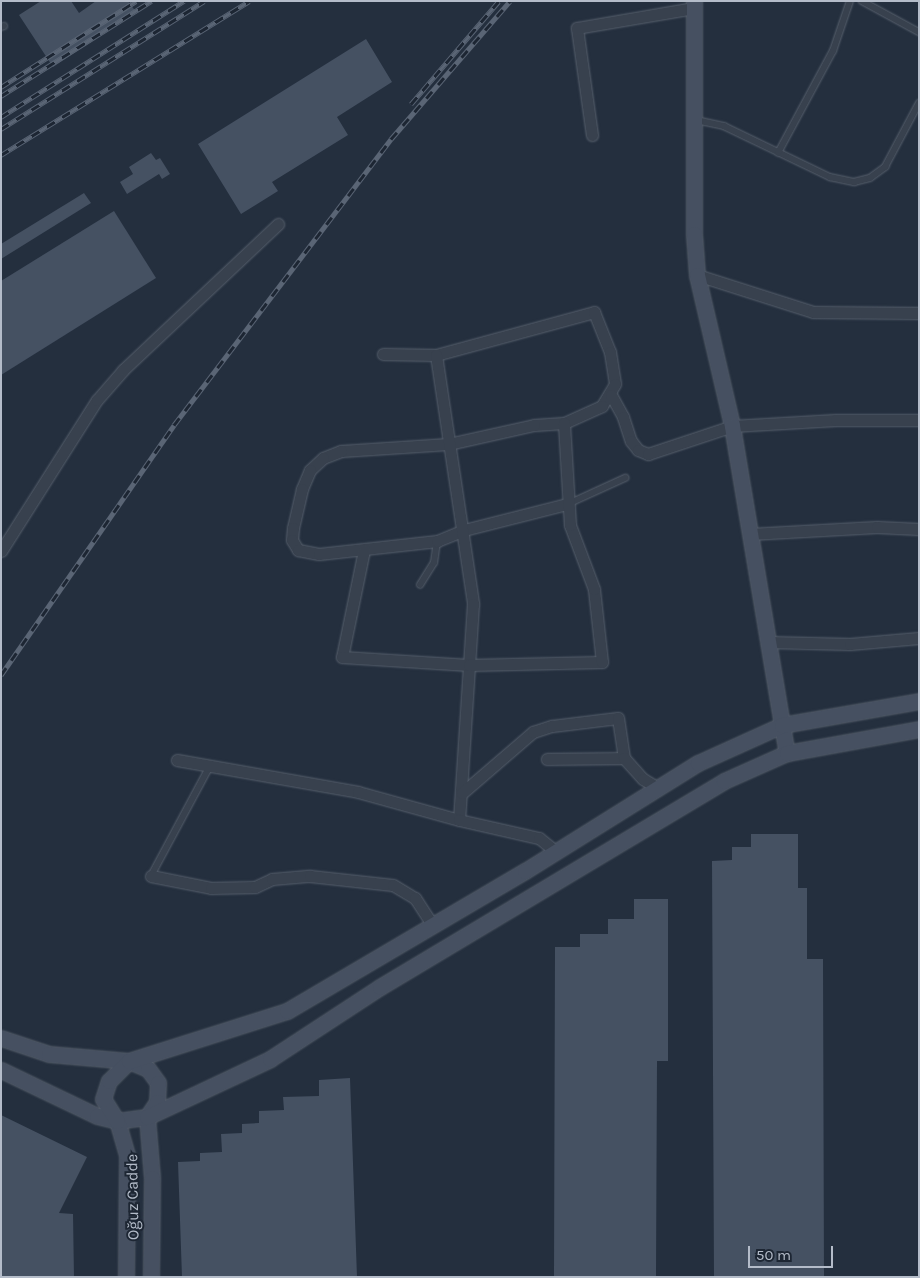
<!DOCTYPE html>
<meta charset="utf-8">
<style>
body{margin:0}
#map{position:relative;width:920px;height:1278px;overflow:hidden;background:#242f3e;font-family:Karla,sans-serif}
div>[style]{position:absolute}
.building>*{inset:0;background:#455162}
.roads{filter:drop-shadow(0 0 1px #565f6c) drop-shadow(0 0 1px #565f6c)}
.lane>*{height:5.5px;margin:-2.75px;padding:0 2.75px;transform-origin:2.75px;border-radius:2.75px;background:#38414e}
.street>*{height:11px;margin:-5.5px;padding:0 5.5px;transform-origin:5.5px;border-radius:5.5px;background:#38414e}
.secondary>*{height:15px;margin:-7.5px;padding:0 7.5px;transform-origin:7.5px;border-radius:7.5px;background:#465061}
.rail>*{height:5px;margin-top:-2.5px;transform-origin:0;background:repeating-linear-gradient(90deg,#1d2633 0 9px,#5a6575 0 18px);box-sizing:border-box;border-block:1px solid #5a6575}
span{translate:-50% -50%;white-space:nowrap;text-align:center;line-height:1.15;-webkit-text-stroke:4px #1d2633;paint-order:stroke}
.street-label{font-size:16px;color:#b4bcc9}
.frame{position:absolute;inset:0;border:2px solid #b4bcc9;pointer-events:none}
.scale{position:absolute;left:748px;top:1246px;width:85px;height:22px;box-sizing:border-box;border:2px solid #b4bcc9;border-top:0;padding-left:6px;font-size:15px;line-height:18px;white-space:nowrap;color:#b4bcc9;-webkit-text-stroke:4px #1d2633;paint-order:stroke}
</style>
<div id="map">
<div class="building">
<div style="clip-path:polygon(41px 1px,71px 1px,79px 13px,96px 1px,128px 1px,136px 12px,53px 67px,19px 15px)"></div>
<div style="clip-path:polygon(366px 39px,392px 82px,337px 117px,348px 135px,272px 182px,278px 191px,241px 214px,198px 144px)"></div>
<div style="clip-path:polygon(151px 153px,156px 160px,160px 158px,170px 174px,162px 179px,159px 174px,127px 194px,120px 182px,133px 174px,129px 167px)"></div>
<div style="clip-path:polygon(84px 193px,91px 203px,1px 259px,1px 244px)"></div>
<div style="clip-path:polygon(114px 211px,156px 278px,1px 375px,1px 281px)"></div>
<div style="clip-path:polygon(751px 834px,798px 834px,798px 888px,807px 888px,807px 959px,823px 959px,824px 1277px,714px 1277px,712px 861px,732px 860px,732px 847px,751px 847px)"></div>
<div style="clip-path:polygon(634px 899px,668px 899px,668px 1061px,657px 1061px,656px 1277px,554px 1277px,555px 947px,580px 947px,580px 934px,608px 934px,608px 919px,634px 919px)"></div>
<div style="clip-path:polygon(350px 1078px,357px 1277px,182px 1277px,178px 1162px,200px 1161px,200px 1153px,222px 1152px,221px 1134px,242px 1133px,242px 1124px,259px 1123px,259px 1111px,284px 1110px,283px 1097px,319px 1096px,319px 1080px)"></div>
<div style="clip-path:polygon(1px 1115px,87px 1157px,59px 1213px,73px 1214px,74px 1277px,1px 1277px)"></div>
</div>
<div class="roads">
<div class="lane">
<div style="left:862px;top:1px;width:65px;rotate:28.5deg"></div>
<div style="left:1px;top:27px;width:3px;rotate:-18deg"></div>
<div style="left:696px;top:120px;width:29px;rotate:12deg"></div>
<div style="left:724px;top:126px;width:118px;rotate:25.7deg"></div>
<div style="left:830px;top:177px;width:25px;rotate:12deg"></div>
<div style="left:854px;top:182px;width:16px;rotate:-14deg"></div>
<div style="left:870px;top:178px;width:19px;rotate:-36deg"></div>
<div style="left:885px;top:167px;width:72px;rotate:-62deg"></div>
<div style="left:778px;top:153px;width:116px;rotate:-61.7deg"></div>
<div style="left:833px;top:51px;width:53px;rotate:-71.2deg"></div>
<div style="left:568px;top:504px;width:63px;rotate:-24.5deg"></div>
<div style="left:420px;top:585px;width:26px;rotate:-58deg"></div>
<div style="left:434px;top:563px;width:22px;rotate:-82deg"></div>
<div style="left:151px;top:876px;width:125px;rotate:-61.8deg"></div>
</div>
<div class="street">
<div style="left:592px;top:135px;width:108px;rotate:-98deg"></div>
<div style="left:577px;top:28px;width:119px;rotate:-9.7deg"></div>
<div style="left:697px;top:275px;width:122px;rotate:17.7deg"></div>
<div style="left:813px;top:312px;width:106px;rotate:0.5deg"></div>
<div style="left:383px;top:354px;width:53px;rotate:1.1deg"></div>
<div style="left:436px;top:355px;width:164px;rotate:-15.2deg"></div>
<div style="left:594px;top:312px;width:43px;rotate:68.2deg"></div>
<div style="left:610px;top:352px;width:32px;rotate:81deg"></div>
<div style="left:615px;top:384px;width:26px;rotate:121deg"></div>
<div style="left:602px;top:406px;width:42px;rotate:155.9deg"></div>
<div style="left:564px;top:423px;width:30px;rotate:176deg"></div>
<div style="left:534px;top:425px;width:88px;rotate:167.5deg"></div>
<div style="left:448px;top:444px;width:107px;rotate:176.3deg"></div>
<div style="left:341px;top:451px;width:19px;rotate:159deg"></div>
<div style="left:323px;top:458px;width:18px;rotate:137deg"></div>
<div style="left:310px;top:470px;width:21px;rotate:113deg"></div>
<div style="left:302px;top:489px;width:40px;rotate:103deg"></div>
<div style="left:293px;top:528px;width:12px;rotate:95deg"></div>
<div style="left:292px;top:540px;width:12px;rotate:59deg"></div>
<div style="left:298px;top:550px;width:21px;rotate:11deg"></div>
<div style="left:319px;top:554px;width:119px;rotate:-6.3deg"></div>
<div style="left:437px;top:541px;width:29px;rotate:-22deg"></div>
<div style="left:464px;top:530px;width:106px;rotate:-14.2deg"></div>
<div style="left:436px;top:355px;width:252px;rotate:81.5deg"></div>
<div style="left:473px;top:604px;width:216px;rotate:93.7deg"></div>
<div style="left:611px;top:395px;width:25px;rotate:61deg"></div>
<div style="left:623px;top:417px;width:25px;rotate:72deg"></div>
<div style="left:631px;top:441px;width:11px;rotate:52deg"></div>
<div style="left:638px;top:450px;width:11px;rotate:22deg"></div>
<div style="left:648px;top:454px;width:89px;rotate:-18.4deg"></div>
<div style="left:732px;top:426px;width:104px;rotate:-3.3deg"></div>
<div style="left:836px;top:420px;width:83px"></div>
<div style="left:750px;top:534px;width:127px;rotate:-3.2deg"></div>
<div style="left:877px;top:527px;width:42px;rotate:2.7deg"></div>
<div style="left:364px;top:550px;width:109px;rotate:101.6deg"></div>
<div style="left:342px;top:657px;width:127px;rotate:3.6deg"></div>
<div style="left:469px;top:665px;width:133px;rotate:-1.3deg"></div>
<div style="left:602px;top:662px;width:73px;rotate:-96.3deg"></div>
<div style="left:594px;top:589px;width:68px;rotate:-110.6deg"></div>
<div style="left:570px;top:525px;width:102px;rotate:-93.4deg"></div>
<div style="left:1px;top:551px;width:179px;rotate:-57.6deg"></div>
<div style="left:97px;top:400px;width:40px;rotate:-49deg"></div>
<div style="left:123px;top:370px;width:213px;rotate:-43.3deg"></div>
<div style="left:768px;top:642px;width:82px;rotate:1.4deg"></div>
<div style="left:850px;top:644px;width:69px;rotate:-5deg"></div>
<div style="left:547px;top:759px;width:77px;rotate:-0.7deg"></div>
<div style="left:177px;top:760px;width:184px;rotate:10deg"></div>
<div style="left:358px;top:792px;width:105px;rotate:15.5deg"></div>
<div style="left:459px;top:820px;width:82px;rotate:12.7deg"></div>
<div style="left:539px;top:838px;width:22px;rotate:39deg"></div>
<div style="left:462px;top:793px;width:94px;rotate:-40.7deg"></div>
<div style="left:533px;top:732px;width:20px;rotate:-18deg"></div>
<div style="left:552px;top:726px;width:66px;rotate:-6.9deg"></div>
<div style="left:618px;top:718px;width:40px;rotate:81.5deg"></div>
<div style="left:624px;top:758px;width:28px;rotate:48deg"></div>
<div style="left:643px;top:779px;width:17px;rotate:31deg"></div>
<div style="left:151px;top:876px;width:61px;rotate:11.3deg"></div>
<div style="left:211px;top:888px;width:44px;rotate:-1.3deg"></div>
<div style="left:255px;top:887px;width:19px;rotate:-25deg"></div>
<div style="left:272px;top:879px;width:38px;rotate:-5deg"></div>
<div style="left:310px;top:876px;width:83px;rotate:6.2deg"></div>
<div style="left:393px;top:885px;width:26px;rotate:31deg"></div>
<div style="left:415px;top:898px;width:33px;rotate:57deg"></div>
</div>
<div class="secondary">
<div style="left:694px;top:1px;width:233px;rotate:90deg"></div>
<div style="left:694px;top:234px;width:41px;rotate:85.8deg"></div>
<div style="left:697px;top:275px;width:155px;rotate:76.9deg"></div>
<div style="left:732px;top:426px;width:332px;rotate:80.5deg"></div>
<div style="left:1px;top:1038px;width:51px;rotate:18.4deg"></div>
<div style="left:49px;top:1054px;width:80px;rotate:5deg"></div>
<div style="left:129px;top:1061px;width:21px;rotate:23deg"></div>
<div style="left:148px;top:1069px;width:17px;rotate:54deg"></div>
<div style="left:158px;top:1083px;width:19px;rotate:93deg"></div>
<div style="left:157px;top:1102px;width:18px;rotate:124deg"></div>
<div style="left:147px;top:1117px;width:61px;rotate:85.3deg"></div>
<div style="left:152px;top:1178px;width:99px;rotate:90.6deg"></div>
<div style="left:1px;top:1070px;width:106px;rotate:25.6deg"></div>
<div style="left:97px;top:1116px;width:21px;rotate:14deg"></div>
<div style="left:117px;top:1121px;width:30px;rotate:-8deg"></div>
<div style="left:147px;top:1117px;width:136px;rotate:-25.2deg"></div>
<div style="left:270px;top:1059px;width:131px;rotate:-33.2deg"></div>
<div style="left:380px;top:987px;width:401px;rotate:-30.9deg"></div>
<div style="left:724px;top:781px;width:69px;rotate:-24deg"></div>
<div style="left:787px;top:753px;width:134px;rotate:-10.3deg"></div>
<div style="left:126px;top:1277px;width:122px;rotate:-89.5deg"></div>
<div style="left:127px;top:1155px;width:35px;rotate:-106deg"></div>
<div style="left:117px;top:1121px;width:26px;rotate:-122deg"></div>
<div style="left:103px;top:1099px;width:19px;rotate:-72deg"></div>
<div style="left:109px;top:1081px;width:28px;rotate:-45deg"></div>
<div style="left:129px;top:1061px;width:166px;rotate:-17.6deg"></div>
<div style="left:287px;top:1011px;width:276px;rotate:-30.5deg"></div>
<div style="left:525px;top:871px;width:204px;rotate:-32deg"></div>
<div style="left:698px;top:763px;width:92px;rotate:-24.3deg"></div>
<div style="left:782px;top:725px;width:139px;rotate:-9.9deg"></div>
</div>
</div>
<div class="rail">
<div style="left:1px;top:87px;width:160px;rotate:-32.5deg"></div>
<div style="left:1px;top:96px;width:178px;rotate:-32.3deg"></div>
<div style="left:411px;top:104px;width:135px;rotate:-49.5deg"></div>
<div style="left:1px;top:117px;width:217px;rotate:-32.4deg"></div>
<div style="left:1px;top:129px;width:240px;rotate:-32.2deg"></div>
<div style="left:1px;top:155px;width:292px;rotate:-31.8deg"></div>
<div style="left:1px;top:675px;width:304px;rotate:-55.3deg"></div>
<div style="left:174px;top:425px;width:359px;rotate:-52.8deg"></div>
<div style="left:391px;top:139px;width:182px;rotate:-49.2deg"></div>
</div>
<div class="street-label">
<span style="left:133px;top:1197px;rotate:-91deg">Oğuz Cadde</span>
</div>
<div class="frame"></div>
<div class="scale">50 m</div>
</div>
